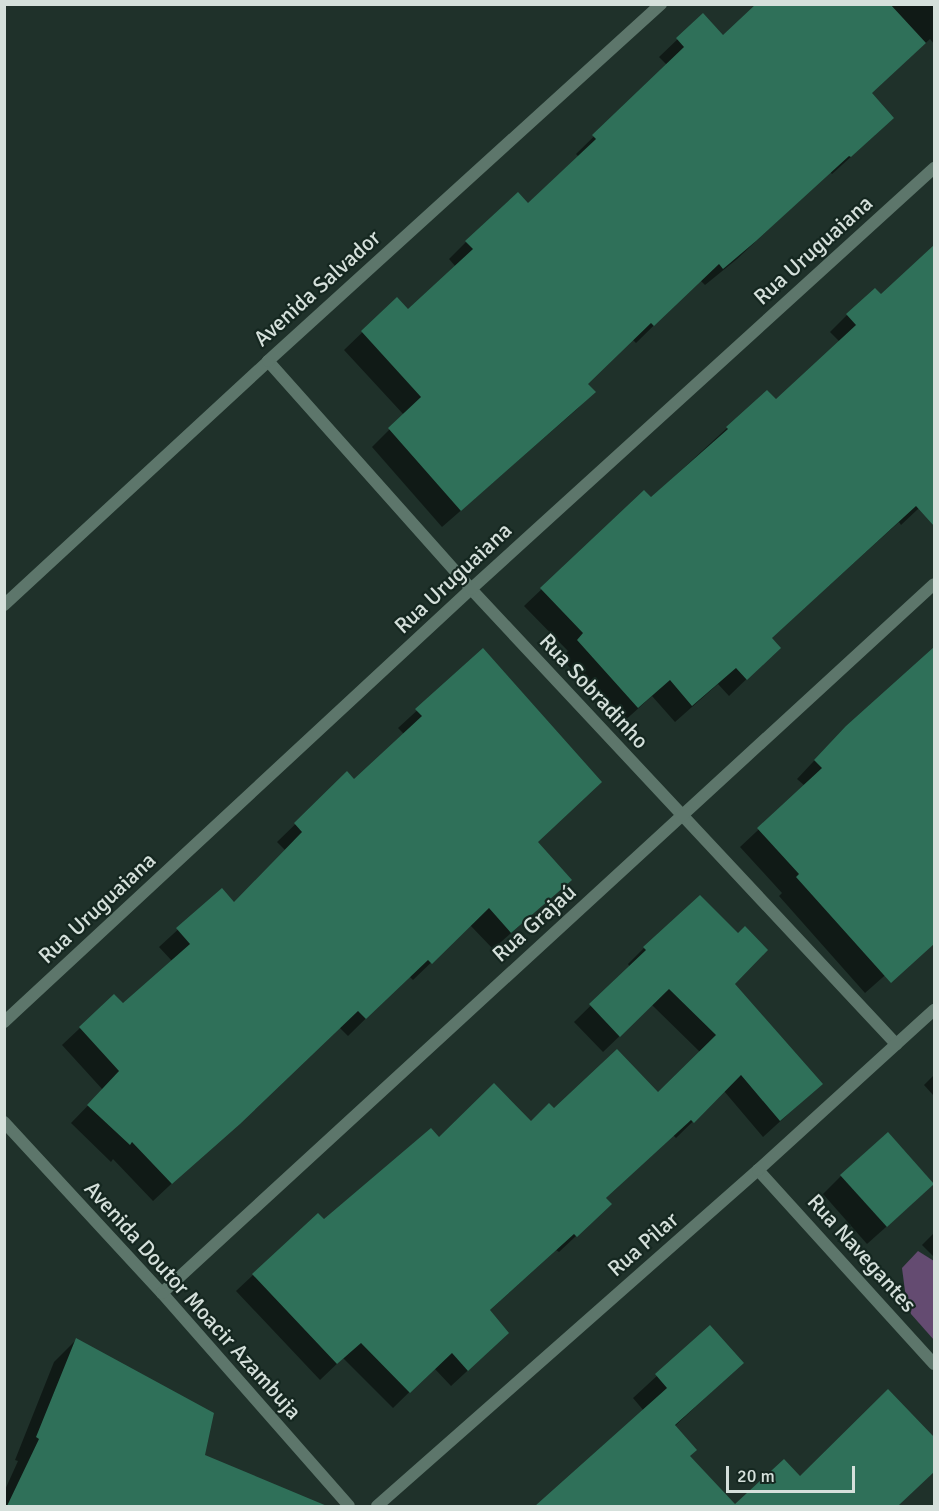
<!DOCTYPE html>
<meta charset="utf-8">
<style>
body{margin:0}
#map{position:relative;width:939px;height:1511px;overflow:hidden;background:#1f312a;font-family:Signika,sans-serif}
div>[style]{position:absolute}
.green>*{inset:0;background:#644b71}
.shadow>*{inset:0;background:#0007}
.building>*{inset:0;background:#2f7059}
.minor>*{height:12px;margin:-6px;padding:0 6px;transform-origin:6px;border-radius:6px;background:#5d766b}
span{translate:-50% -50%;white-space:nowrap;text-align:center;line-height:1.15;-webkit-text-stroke:4.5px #152720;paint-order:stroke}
.street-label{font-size:22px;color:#d5e0db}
.frame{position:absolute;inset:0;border:6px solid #d5e0db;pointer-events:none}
.scale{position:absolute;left:726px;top:1466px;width:129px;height:27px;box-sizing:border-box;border:3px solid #d5e0db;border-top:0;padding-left:8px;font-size:18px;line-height:21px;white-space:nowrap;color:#d5e0db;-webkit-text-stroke:4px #152720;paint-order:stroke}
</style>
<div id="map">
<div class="green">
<div style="clip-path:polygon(918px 1251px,934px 1261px,934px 1340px,911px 1314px,905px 1291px,902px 1268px)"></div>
</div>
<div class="shadow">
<div style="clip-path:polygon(758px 4px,934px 4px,934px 44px,930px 39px,870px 94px,875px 135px,832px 174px,830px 172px,737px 259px,705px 285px,700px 280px,636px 343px,632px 339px,586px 384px,594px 392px,576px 410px,442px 527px,372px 447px,404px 415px,344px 350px,397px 299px,408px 311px,456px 267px,449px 259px,466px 242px,528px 205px,579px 157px,576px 154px,667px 65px,659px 57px,703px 15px,723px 37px)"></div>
<div style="clip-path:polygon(934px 247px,934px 494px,901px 525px,899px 522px,770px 639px,762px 664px,729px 696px,718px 684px,675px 722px,652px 696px,621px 724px,561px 658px,568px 651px,524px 606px,644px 492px,650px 499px,727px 428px,776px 401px,840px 342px,830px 332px,847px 315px,875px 290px,881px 296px)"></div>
<div style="clip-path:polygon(483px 650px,552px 897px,493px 949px,470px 925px,413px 980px,409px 976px,348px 1036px,339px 1027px,153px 1201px,113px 1159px,111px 1162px,71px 1123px,103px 1090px,62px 1045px,114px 996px,123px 1005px,172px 961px,159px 947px,221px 890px,234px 904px,285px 850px,277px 842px,347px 774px,353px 782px,404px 734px,398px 728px)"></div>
<div style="clip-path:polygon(923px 659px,934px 672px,934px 932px,865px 993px,779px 896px,782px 893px,740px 847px,805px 786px,797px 779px,828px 746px)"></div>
<div style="clip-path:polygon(644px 948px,733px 984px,821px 1084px,763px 1137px,724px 1091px,676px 1138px,673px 1135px,605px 1199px,593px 1220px,559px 1252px,556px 1250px,489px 1311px,491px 1349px,451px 1386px,434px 1368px,393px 1408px,343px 1358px,320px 1380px,236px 1291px,253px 1275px,324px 1221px,439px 1140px,531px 1123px,554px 1110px,658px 1094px,700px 1052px,652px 1005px,603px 1052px,574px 1022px,630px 967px,628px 964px)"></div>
<div style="clip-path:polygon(934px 1075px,934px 1096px,924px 1085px)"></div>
<div style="clip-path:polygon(841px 1176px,914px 1202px,867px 1244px,823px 1194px)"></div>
<div style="clip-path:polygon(934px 1233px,934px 1257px,922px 1245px)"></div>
<div style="clip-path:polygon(710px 1327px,742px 1363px,674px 1427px,688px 1457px,735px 1506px,784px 1461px,800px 1478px,888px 1391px,934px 1439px,934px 1471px,898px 1506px,538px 1506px,644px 1411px,633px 1398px)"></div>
<div style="clip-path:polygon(76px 1340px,203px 1456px,260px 1506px,4px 1506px,4px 1492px,18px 1461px,15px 1460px,54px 1362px)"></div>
</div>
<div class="building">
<div style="clip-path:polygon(756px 4px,890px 4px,926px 43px,872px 93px,894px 118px,851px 157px,849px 156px,756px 241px,723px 269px,719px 264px,654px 326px,651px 323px,588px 384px,596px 392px,461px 511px,388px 428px,421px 397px,361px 331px,397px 297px,408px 309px,473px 249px,465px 241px,518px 192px,528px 203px,596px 139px,592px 135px,684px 47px,676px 38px,703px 13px,723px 35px)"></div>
<div style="clip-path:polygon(934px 245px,934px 526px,916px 506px,772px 638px,781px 648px,747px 680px,736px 668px,692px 706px,670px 680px,638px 708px,577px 640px,583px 633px,540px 588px,644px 490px,651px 497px,728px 429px,726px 427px,767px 390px,776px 399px,856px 325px,846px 314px,875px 288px,881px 294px)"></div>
<div style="clip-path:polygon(934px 647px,934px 944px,891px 983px,796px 877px,799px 874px,757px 828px,822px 768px,814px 760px,846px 726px)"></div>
<div style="clip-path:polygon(483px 648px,602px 782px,538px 842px,572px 880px,511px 933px,489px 908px,432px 964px,428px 960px,366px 1019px,358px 1011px,240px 1124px,172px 1184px,132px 1142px,130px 1145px,87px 1105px,119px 1071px,79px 1027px,114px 994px,123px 1003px,190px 944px,176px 928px,222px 888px,234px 902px,302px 832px,294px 823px,347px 771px,354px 779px,422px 716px,415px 709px)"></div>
<div style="clip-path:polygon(700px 895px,738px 933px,745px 926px,768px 950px,735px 984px,823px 1084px,780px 1121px,741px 1075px,694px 1123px,691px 1120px,606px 1198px,612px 1204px,577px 1237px,574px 1234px,490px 1310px,509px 1333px,468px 1371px,452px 1353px,410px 1393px,361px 1343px,337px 1364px,252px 1274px,318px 1213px,324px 1219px,431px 1128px,439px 1137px,494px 1083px,531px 1121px,549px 1103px,554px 1108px,617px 1049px,658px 1092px,716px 1035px,669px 989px,620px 1037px,589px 1004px,646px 950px,643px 947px)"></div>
<div style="clip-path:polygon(888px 1132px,934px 1184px,887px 1227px,840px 1175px)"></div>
<div style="clip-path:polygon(710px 1325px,744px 1363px,675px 1425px,697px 1450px,690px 1456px,735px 1504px,784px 1459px,800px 1476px,888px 1389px,934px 1437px,934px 1472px,898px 1506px,535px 1506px,667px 1388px,655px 1374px)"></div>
<div style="clip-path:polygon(76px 1338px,214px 1413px,205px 1455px,327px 1506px,7px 1506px,39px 1439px,36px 1437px)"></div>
</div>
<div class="minor">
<div style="left:268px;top:361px;width:305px;rotate:48.3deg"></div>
<div style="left:471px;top:589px;width:623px;rotate:46.95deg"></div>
<div style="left:4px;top:605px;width:359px;rotate:-42.7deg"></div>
<div style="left:268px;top:361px;width:531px;rotate:-42.25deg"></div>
<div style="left:4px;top:1022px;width:637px;rotate:-42.84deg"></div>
<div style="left:471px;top:589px;width:626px;rotate:-42.28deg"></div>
<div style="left:4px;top:1122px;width:233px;rotate:47.3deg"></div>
<div style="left:162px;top:1293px;width:283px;rotate:48.7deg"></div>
<div style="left:758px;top:1170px;width:262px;rotate:47.8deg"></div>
<div style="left:162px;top:1293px;width:1048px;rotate:-42.56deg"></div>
<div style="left:377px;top:1506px;width:508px;rotate:-41.41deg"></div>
<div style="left:758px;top:1170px;width:238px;rotate:-42.3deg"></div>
</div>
<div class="street-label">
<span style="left:813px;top:250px;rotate:-42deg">Rua Uruguaiana</span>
<span style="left:317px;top:288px;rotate:-42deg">Avenida Salvador</span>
<span style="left:453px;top:578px;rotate:-43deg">Rua Uruguaiana</span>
<span style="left:594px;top:691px;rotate:47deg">Rua Sobradinho</span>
<span style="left:97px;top:908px;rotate:-43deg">Rua Uruguaiana</span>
<span style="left:534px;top:923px;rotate:-42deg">Rua Grajaú</span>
<span style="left:643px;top:1244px;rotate:-41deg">Rua Pilar</span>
<span style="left:862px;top:1253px;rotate:48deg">Rua Navegantes</span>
<span style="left:193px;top:1300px;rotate:48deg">Avenida Doutor Moacir Azambuja</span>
</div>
<div class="frame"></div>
<div class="scale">20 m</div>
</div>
